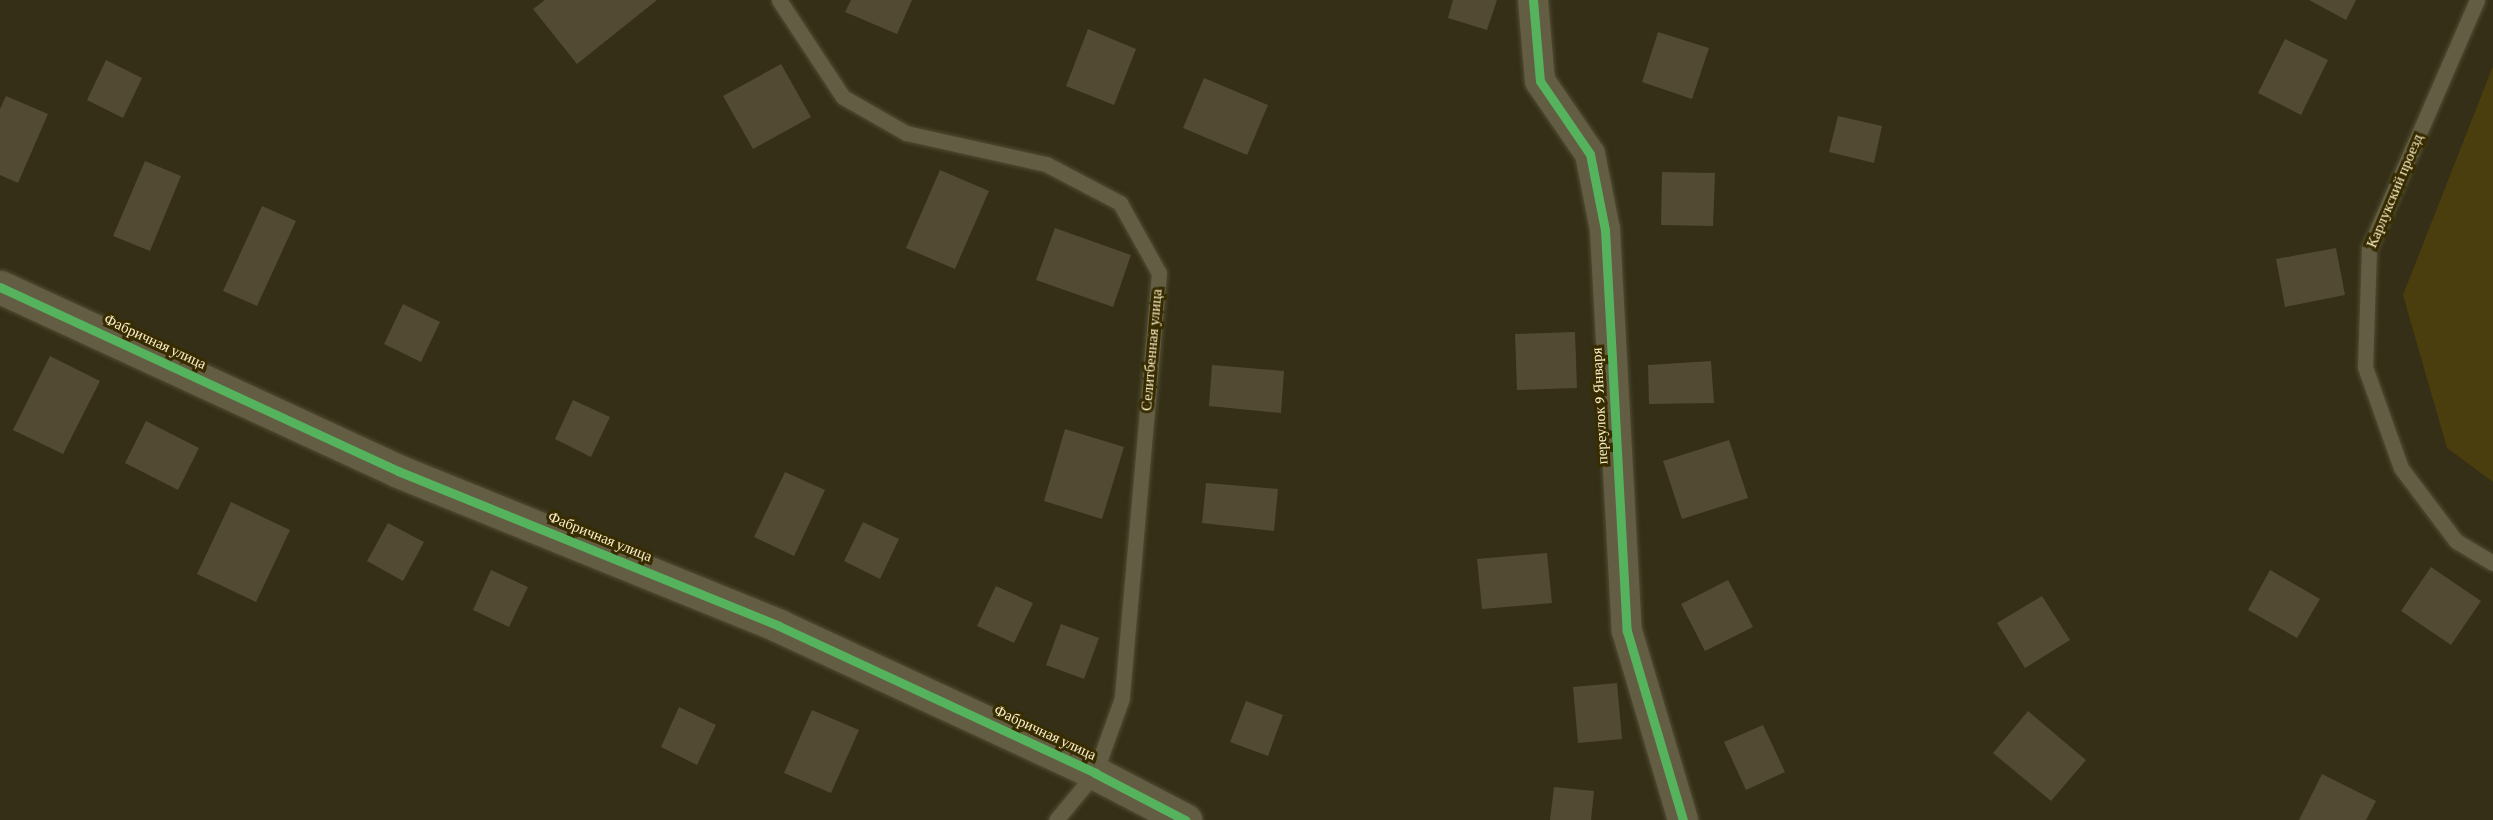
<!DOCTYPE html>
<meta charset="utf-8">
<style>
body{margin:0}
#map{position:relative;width:2493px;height:820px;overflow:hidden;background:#342f16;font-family:"Crimson Pro",serif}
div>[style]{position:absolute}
.built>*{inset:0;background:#4a3e0f}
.building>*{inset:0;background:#534a33}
.roads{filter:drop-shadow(0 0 2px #514c35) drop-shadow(0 0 2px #514c35)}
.service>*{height:15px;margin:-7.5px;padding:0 7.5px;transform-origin:7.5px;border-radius:7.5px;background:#635d43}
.minor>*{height:30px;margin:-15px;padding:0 15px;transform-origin:15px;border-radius:15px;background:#635d43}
.tertiary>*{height:33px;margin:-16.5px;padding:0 16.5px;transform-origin:16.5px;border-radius:16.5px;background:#635d43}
.cycleway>*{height:9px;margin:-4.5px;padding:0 4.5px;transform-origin:4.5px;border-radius:4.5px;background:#56b35d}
span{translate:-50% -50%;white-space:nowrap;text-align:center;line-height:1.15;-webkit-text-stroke:6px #372c00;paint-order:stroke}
.street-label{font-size:15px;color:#fbf0c9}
</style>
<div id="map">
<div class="built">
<div style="clip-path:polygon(2493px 66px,2493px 482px,2447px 448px,2403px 295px)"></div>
</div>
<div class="building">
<div style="clip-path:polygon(545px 0,657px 0,577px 64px,533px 9px)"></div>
<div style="clip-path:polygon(851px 0,912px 0,897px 34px,845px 12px)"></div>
<div style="clip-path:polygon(1453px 0,1497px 0,1487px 30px,1448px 18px)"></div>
<div style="clip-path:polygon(2309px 0,2356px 0,2346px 20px)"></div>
<div style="clip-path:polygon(1088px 29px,1136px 49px,1114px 105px,1066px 86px)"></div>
<div style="clip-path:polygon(1658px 32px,1709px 48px,1692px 99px,1642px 82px)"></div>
<div style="clip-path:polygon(2285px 39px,2328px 60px,2301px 115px,2258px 93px)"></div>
<div style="clip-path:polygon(106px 60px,142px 78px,123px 118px,87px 100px)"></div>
<div style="clip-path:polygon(781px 64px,811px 117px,753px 149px,723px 96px)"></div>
<div style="clip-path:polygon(1204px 78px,1268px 105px,1247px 155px,1183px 128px)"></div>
<div style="clip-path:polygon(6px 96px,48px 114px,18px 183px,0 175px,0 109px)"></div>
<div style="clip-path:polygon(1838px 116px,1882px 126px,1874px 163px,1829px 152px)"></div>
<div style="clip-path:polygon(145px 161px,181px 176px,150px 251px,113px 236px)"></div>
<div style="clip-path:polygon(940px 170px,989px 191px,955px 269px,906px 248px)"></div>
<div style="clip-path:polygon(1662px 172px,1715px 173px,1713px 226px,1661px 225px)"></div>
<div style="clip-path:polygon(262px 206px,296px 221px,257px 306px,223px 291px)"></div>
<div style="clip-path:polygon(1055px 228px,1131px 255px,1113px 307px,1036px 280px)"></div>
<div style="clip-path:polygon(2336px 248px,2345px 295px,2285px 307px,2276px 259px)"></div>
<div style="clip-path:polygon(403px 304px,440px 322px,421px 362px,384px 344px)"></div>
<div style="clip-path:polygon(1575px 332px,1577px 388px,1517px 390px,1515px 334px)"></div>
<div style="clip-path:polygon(50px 356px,100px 381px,63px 454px,13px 430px)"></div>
<div style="clip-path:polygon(1711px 361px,1714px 403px,1649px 404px,1648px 365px)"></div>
<div style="clip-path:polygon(1212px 365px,1284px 371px,1281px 413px,1209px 406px)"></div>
<div style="clip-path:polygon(573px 400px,610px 417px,591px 457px,555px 439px)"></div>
<div style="clip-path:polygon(146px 421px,199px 448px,178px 490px,125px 463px)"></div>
<div style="clip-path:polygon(1065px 429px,1124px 447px,1102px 519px,1044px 501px)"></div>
<div style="clip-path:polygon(1729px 440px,1748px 498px,1682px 519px,1663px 461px)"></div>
<div style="clip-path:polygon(785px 472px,825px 490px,794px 556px,754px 537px)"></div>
<div style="clip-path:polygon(1206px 483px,1278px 489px,1274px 531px,1202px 523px)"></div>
<div style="clip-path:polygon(231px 502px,290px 530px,256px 602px,197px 574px)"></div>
<div style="clip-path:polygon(863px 522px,899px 539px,880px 579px,844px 561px)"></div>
<div style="clip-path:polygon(388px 523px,424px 542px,403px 581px,367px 561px)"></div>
<div style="clip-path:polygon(1547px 553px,1552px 603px,1482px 609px,1477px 559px)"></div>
<div style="clip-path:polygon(2431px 567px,2481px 601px,2451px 645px,2401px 611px)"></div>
<div style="clip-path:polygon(491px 570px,528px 587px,509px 627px,473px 610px)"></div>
<div style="clip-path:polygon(2270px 570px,2320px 599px,2297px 638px,2248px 610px)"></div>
<div style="clip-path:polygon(1728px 580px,1753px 627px,1705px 651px,1681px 604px)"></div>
<div style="clip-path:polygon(996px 586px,1033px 603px,1014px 643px,977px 626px)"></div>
<div style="clip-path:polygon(2042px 596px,2070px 640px,2025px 668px,1997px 623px)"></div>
<div style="clip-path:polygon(1061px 624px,1099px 638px,1084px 679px,1046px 665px)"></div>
<div style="clip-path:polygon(1617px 683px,1622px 739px,1578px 743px,1573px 687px)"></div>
<div style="clip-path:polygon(1246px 701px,1283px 715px,1268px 756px,1230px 742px)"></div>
<div style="clip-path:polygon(679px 707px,716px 725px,697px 765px,661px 747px)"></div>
<div style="clip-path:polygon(812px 710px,859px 730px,831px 793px,784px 773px)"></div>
<div style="clip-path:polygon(2028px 711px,2086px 760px,2051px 801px,1993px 753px)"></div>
<div style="clip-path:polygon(1763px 725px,1785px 772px,1746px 790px,1724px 742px)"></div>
<div style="clip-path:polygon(2322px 774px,2376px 801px,2366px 820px,2299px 820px)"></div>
<div style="clip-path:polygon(1554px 787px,1594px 791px,1591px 820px,1550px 820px)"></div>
</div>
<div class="roads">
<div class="service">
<div style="left:779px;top:0;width:116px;rotate:56.6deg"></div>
<div style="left:843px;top:97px;width:73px;rotate:29.7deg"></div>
<div style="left:906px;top:133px;width:143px;rotate:12.5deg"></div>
<div style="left:1046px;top:164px;width:84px;rotate:27.8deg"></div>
<div style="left:1120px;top:203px;width:80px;rotate:60.9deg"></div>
<div style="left:1159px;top:273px;width:427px;rotate:95deg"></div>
<div style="left:1122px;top:698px;width:80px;rotate:109.8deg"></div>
<div style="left:1095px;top:773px;width:61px;rotate:129.7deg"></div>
<div style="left:2477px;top:0;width:270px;rotate:113.5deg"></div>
<div style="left:2369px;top:248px;width:119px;rotate:91.9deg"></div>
<div style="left:2365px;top:367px;width:107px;rotate:70.4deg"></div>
<div style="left:2401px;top:468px;width:91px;rotate:53deg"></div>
<div style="left:2456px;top:541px;width:43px;rotate:30.7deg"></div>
</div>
<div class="minor">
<div style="left:1533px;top:0;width:81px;rotate:85.1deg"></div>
<div style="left:1540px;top:81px;width:88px;rotate:55.6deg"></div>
<div style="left:1590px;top:154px;width:77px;rotate:78.8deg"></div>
<div style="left:1605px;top:230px;width:402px;rotate:86.9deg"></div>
<div style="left:1627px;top:631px;width:197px;rotate:73.5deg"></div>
</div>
<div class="tertiary">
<div style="left:0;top:287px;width:438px;rotate:24.8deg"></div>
<div style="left:398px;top:471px;width:411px;rotate:22.1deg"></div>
<div style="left:779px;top:626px;width:349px;rotate:24.9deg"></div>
<div style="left:1095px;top:773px;width:102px;rotate:27.6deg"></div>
</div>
</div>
<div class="cycleway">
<div style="left:1533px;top:0;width:81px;rotate:85.1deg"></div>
<div style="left:1540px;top:81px;width:88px;rotate:55.6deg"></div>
<div style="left:1590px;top:154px;width:77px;rotate:78.8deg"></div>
<div style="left:1605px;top:230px;width:402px;rotate:86.9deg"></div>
<div style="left:1627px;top:631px;width:197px;rotate:73.5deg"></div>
<div style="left:0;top:287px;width:438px;rotate:24.8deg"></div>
<div style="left:398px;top:471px;width:411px;rotate:22.1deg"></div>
<div style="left:779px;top:626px;width:349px;rotate:24.9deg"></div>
<div style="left:1095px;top:773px;width:102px;rotate:27.6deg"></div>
</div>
<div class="street-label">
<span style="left:2395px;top:191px;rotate:-67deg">Карлукский проезд</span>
<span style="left:155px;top:342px;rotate:25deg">Фабричная улица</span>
<span style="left:1152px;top:350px;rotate:-85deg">Селитбенная улица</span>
<span style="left:1600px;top:406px;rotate:-93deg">переулок 9 Января</span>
<span style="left:600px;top:537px;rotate:22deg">Фабричная улица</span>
<span style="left:1045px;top:733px;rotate:25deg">Фабричная улица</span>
</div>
</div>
